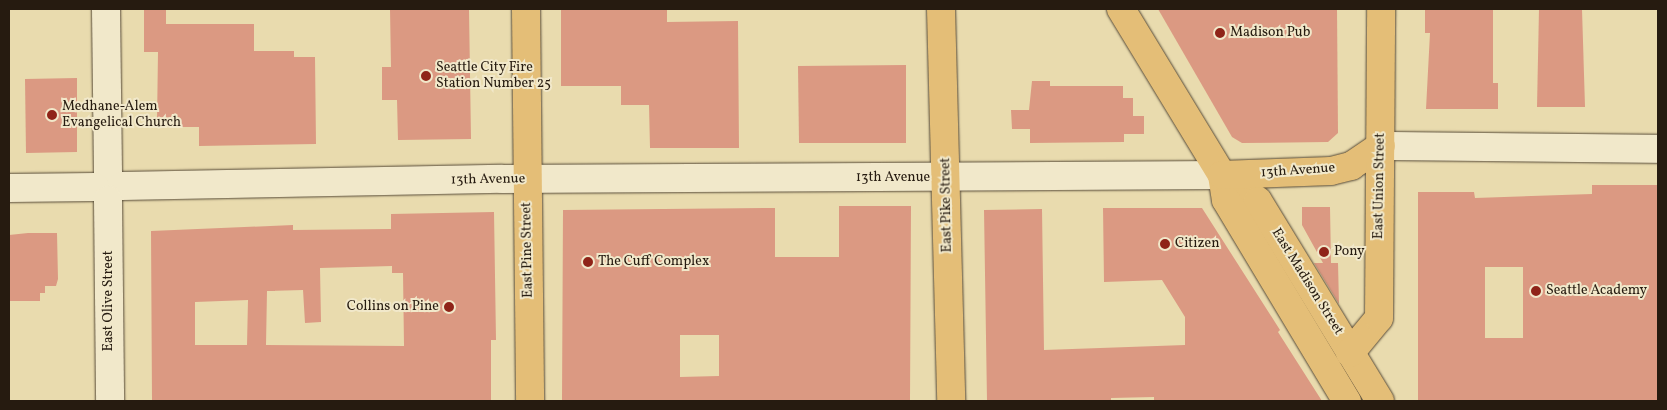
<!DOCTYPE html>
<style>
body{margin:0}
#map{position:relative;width:1667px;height:410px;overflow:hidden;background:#e9dbae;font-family:Vollkorn,serif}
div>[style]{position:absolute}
.building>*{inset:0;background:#db9982}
.roads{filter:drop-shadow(0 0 1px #574b38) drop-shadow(0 0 1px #574b38)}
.minor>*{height:28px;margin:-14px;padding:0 14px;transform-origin:14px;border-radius:14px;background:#f1e8ca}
.major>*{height:28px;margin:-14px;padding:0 14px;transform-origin:14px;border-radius:14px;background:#e4be77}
.dots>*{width:14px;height:14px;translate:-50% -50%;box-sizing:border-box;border:2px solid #f1e8ca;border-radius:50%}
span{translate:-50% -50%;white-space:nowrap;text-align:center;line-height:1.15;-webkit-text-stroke:4px #f1e8ca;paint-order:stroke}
.poi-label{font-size:14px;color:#261b10}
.left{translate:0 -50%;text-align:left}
.right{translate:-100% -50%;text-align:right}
.street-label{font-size:14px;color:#261b10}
.frame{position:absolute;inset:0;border:10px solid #261b10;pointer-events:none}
</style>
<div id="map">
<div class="building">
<div style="clip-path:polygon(144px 9px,166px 9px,166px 24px,254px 24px,254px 51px,294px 51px,294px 57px,315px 57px,316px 144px,199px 146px,199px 127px,174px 127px,174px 122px,157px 122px,158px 52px,144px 52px)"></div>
<div style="clip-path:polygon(390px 9px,469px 9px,471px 139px,398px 140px,397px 100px,382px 100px,382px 67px,391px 67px)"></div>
<div style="clip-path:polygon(561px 9px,667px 9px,667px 22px,738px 21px,739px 148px,650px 148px,649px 105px,621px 105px,621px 86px,561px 86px)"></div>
<div style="clip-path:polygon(1158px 9px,1337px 9px,1338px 133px,1328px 142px,1242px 143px,1232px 137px)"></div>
<div style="clip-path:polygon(1425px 9px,1493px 9px,1493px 83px,1498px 83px,1498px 109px,1426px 109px,1430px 33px,1425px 33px)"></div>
<div style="clip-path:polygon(1539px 9px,1582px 9px,1585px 107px,1537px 107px)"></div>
<div style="clip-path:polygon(906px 65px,906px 143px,799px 143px,798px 66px)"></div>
<div style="clip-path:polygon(77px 78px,77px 152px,26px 153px,25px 79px)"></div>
<div style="clip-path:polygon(1032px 81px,1050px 81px,1050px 86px,1123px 86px,1123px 98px,1133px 98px,1133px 116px,1144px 116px,1144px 134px,1124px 134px,1124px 142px,1030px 143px,1030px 129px,1012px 129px,1011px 110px,1029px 110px)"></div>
<div style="clip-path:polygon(evenodd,1592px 185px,1658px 185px,1658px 401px,1418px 401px,1418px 192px,1474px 192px,1475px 198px,1592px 194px,1592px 185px,1485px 267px,1523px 267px,1523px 338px,1485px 338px,1485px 267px)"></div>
<div style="clip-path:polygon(evenodd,839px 206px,911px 206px,910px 401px,562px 401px,563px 210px,775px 208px,775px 257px,839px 257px,839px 206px,680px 335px,719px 335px,719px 376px,680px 377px,680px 335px)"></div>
<div style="clip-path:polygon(1302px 207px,1330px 207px,1331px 263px,1338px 263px,1339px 304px,1314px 263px,1323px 263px,1302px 225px)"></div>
<div style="clip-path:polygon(1103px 208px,1202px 208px,1280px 330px,1278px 332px,1322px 401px,1154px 401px,1154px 397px,1111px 398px,1111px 401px,987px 401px,984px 210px,1042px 209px,1044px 350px,1185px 345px,1185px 317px,1162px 280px,1104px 282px)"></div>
<div style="clip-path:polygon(evenodd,494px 212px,496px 340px,491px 340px,491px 401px,152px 401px,151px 231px,293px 225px,293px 230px,391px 229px,391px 214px,494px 212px,392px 266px,392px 273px,403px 273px,404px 346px,266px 345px,267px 291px,303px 290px,305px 323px,321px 322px,320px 268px,392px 266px,494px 212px,248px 300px,247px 345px,195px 345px,195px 302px,248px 300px)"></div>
<div style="clip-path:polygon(28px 233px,57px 233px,58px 279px,56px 286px,45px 286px,45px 293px,40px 293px,40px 301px,9px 301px,9px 235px)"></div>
</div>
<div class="roads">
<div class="minor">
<div style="left:106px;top:9px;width:164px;rotate:89.3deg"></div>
<div style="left:1381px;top:146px;width:277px;rotate:0.6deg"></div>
<div style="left:122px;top:186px;width:380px;rotate:-1.1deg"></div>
<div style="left:502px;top:179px;width:720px;rotate:-0.32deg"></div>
<div style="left:9px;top:188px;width:86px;rotate:-0.7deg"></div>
<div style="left:108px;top:200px;width:201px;rotate:89.4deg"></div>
</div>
<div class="major">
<div style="left:526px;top:9px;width:392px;rotate:89.4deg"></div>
<div style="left:941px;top:9px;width:392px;rotate:88.5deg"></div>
<div style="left:1121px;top:9px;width:194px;rotate:58.7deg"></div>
<div style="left:1222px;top:175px;width:44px;rotate:35.8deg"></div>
<div style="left:1258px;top:201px;width:234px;rotate:58.6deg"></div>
<div style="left:1222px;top:175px;width:25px;rotate:81deg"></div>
<div style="left:1226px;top:200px;width:235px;rotate:59deg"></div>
<div style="left:1222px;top:175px;width:109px;rotate:-2.1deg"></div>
<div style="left:1331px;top:171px;width:21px;rotate:-14deg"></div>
<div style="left:1351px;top:166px;width:36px;rotate:-34deg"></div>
<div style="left:1350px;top:353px;width:45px;rotate:-50.4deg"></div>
<div style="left:1379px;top:318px;width:309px;rotate:-89.6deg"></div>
</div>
</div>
<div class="dots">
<div style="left:1220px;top:33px;background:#8f2418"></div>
<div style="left:426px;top:76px;background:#8f2418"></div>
<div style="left:52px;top:115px;background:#8f2418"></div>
<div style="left:1165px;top:244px;background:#8f2418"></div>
<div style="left:1324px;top:252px;background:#8f2418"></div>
<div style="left:588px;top:262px;background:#8f2418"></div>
<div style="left:1536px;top:291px;background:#8f2418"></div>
<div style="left:449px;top:307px;background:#8f2418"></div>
</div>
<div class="poi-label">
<span class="left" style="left:1230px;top:33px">Madison Pub</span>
<span class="left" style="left:436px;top:76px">Seattle City Fire<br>Station Number 25</span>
<span class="left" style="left:62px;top:115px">Medhane-Alem<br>Evangelical Church</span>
<span class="left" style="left:1175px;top:244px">Citizen</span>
<span class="left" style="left:1334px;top:252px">Pony</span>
<span class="left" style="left:598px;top:262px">The Cuff Complex</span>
<span class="left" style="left:1546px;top:291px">Seattle Academy</span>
<span class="right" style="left:439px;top:307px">Collins on Pine</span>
</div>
<div class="street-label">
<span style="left:1298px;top:171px;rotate:-4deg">13th Avenue</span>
<span style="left:893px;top:178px">13th Avenue</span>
<span style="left:488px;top:180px;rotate:-1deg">13th Avenue</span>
<span style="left:1380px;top:186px;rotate:-89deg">East Union Street</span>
<span style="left:947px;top:205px;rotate:-91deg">East Pike Street</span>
<span style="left:528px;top:250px;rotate:-91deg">East Pine Street</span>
<span style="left:1307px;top:282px;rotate:58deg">East Madison Street</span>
<span style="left:109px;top:301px;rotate:-90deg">East Olive Street</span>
</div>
<div class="frame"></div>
</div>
